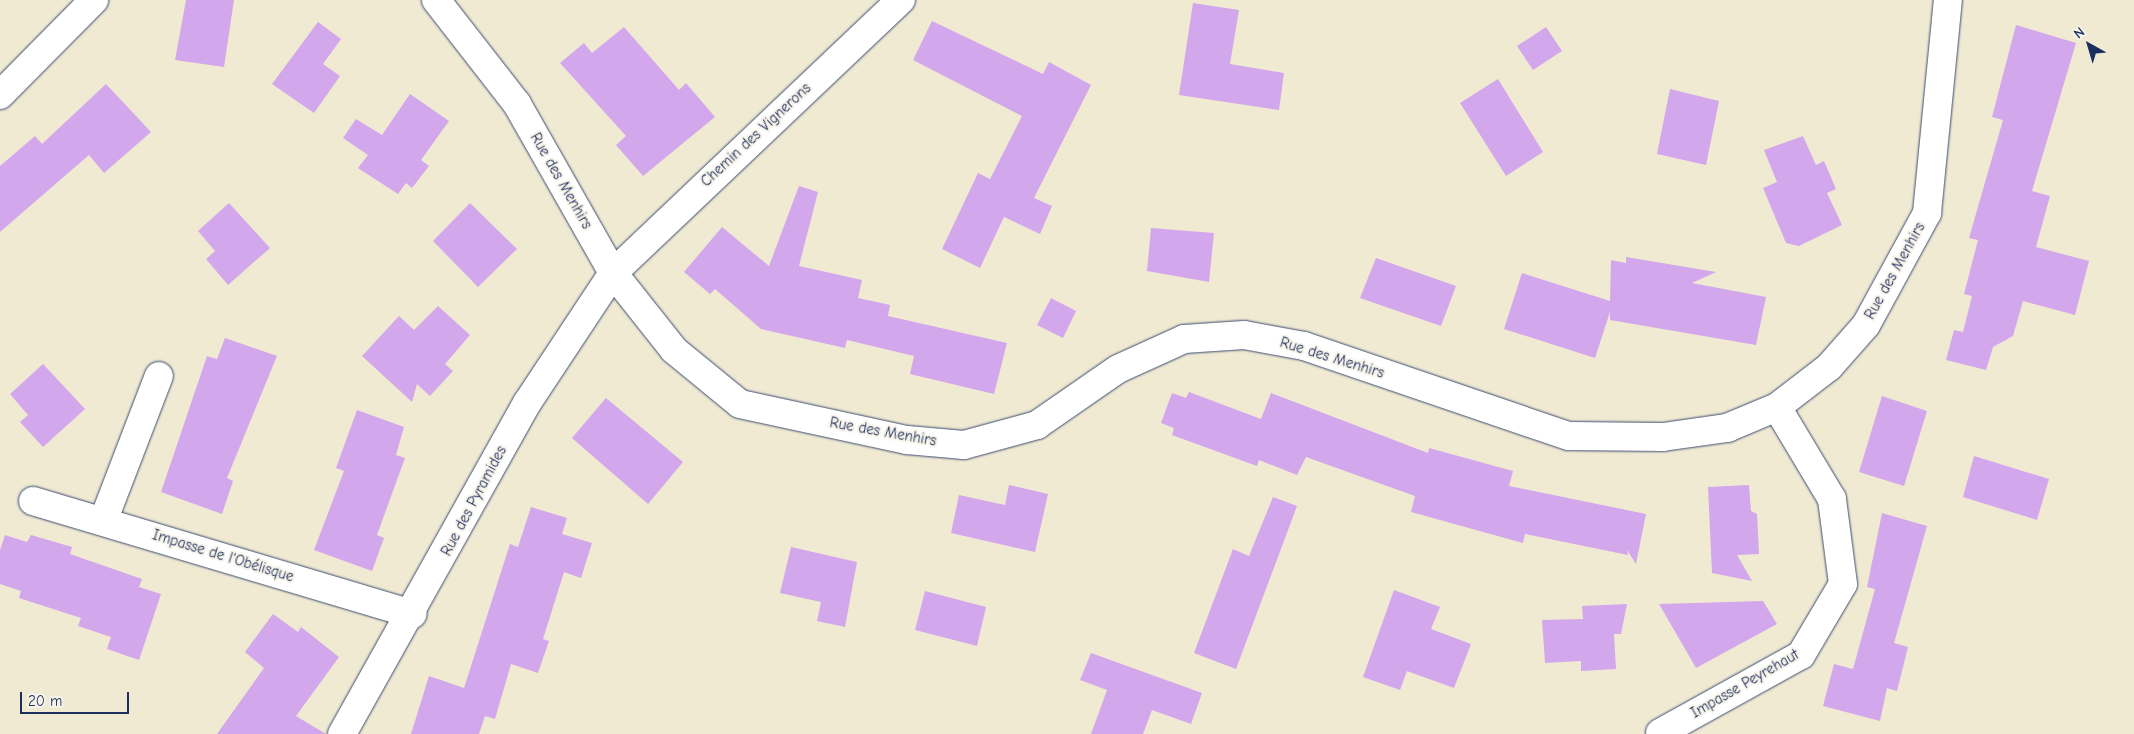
<!DOCTYPE html>
<meta charset="utf-8">
<style>
body{margin:0}
#map{position:relative;width:2134px;height:734px;overflow:hidden;background:#f0ead3;font-family:"Comic Neue",sans-serif}
div>[style]{position:absolute}
.building>*{inset:0;background:#d3a7eb}
.roads{filter:drop-shadow(0 0 1px #3b4b70) drop-shadow(0 0 1px #3b4b70)}
.minor>*{height:28px;margin:-14px;padding:0 14px;transform-origin:14px;border-radius:14px;background:#fff}
span{translate:-50% -50%;white-space:nowrap;text-align:center;line-height:1.15;-webkit-text-stroke:4px #f7f3e8;paint-order:stroke}
.street-label{font-size:15px;color:#1b2f5e}
.north{position:absolute;left:2064px;top:20px;width:50px;height:50px;-webkit-text-stroke:4px #f7f3e8;paint-order:stroke;rotate:321deg;font-size:14px;font-weight:700;line-height:20px;text-align:center;color:#1b2f5e}
.north::after{content:'';display:block;margin:auto;width:18px;height:22px;background:#1b2f5e;clip-path:polygon(50% 0,100% 100%,50% 72%,0 100%)}
.scale{position:absolute;left:20px;top:692px;width:109px;height:22px;box-sizing:border-box;border:2px solid #1b2f5e;border-top:0;padding-left:6px;font-size:15px;line-height:18px;white-space:nowrap;color:#1b2f5e;-webkit-text-stroke:4px #f7f3e8;paint-order:stroke}
</style>
<div id="map">
<div class="building">
<div style="clip-path:polygon(186px 0,234px 0,224px 67px,175px 60px)"></div>
<div style="clip-path:polygon(1193px 3px,1239px 10px,1230px 64px,1284px 73px,1279px 110px,1179px 95px)"></div>
<div style="clip-path:polygon(932px 21px,1043px 74px,1049px 62px,1091px 85px,1034px 198px,1052px 206px,1040px 234px,1004px 217px,980px 268px,942px 249px,978px 173px,990px 179px,1022px 116px,913px 60px)"></div>
<div style="clip-path:polygon(318px 22px,341px 39px,323px 64px,340px 76px,314px 113px,272px 84px)"></div>
<div style="clip-path:polygon(2016px 25px,2076px 43px,2032px 191px,2050px 196px,2036px 247px,2089px 261px,2075px 315px,2023px 301px,2013px 336px,1993px 347px,1986px 370px,1946px 360px,1954px 330px,1963px 332px,1972px 296px,1964px 294px,1978px 240px,1969px 238px,2003px 120px,1992px 117px)"></div>
<div style="clip-path:polygon(624px 27px,679px 90px,686px 83px,715px 117px,643px 176px,616px 145px,626px 136px,560px 63px,584px 43px,592px 53px)"></div>
<div style="clip-path:polygon(1546px 27px,1562px 51px,1533px 70px,1517px 46px)"></div>
<div style="clip-path:polygon(1498px 79px,1543px 152px,1506px 176px,1460px 103px)"></div>
<div style="clip-path:polygon(106px 84px,151px 132px,104px 173px,89px 155px,0 232px,0 166px,35px 136px,42px 144px)"></div>
<div style="clip-path:polygon(1670px 89px,1719px 101px,1706px 165px,1657px 154px)"></div>
<div style="clip-path:polygon(410px 94px,449px 121px,421px 160px,429px 166px,412px 188px,406px 183px,398px 194px,358px 168px,368px 155px,343px 138px,356px 119px,382px 135px)"></div>
<div style="clip-path:polygon(1803px 136px,1816px 165px,1824px 161px,1836px 189px,1827px 193px,1842px 225px,1799px 246px,1786px 243px,1763px 188px,1777px 182px,1764px 150px)"></div>
<div style="clip-path:polygon(799px 186px,818px 192px,799px 266px,862px 280px,858px 298px,890px 305px,888px 316px,1007px 343px,994px 394px,910px 374px,914px 356px,847px 340px,845px 348px,761px 329px,715px 289px,710px 294px,684px 272px,722px 227px,769px 266px)"></div>
<div style="clip-path:polygon(229px 203px,270px 248px,228px 285px,206px 259px,215px 251px,198px 231px)"></div>
<div style="clip-path:polygon(470px 203px,517px 249px,478px 287px,433px 241px)"></div>
<div style="clip-path:polygon(1151px 228px,1214px 233px,1209px 282px,1147px 271px)"></div>
<div style="clip-path:polygon(1626px 257px,1716px 272px,1692px 283px,1766px 297px,1756px 345px,1610px 320px,1610px 312px,1595px 358px,1504px 329px,1522px 273px,1610px 301px,1611px 260px,1626px 263px)"></div>
<div style="clip-path:polygon(1376px 258px,1456px 286px,1441px 326px,1360px 298px)"></div>
<div style="clip-path:polygon(1051px 298px,1076px 311px,1063px 338px,1037px 325px)"></div>
<div style="clip-path:polygon(438px 306px,470px 335px,445px 364px,453px 371px,430px 396px,417px 384px,412px 402px,362px 356px,399px 316px,414px 330px)"></div>
<div style="clip-path:polygon(225px 338px,277px 356px,227px 478px,233px 481px,222px 514px,161px 492px,207px 356px,217px 359px)"></div>
<div style="clip-path:polygon(43px 364px,85px 409px,43px 447px,20px 422px,28px 415px,10px 394px)"></div>
<div style="clip-path:polygon(1189px 392px,1261px 419px,1271px 393px,1428px 453px,1429px 448px,1513px 471px,1509px 486px,1646px 514px,1636px 564px,1627px 550px,1628px 555px,1525px 534px,1523px 543px,1411px 512px,1415px 496px,1306px 457px,1297px 475px,1259px 460px,1257px 466px,1172px 435px,1174px 428px,1161px 423px,1172px 393px,1186px 398px)"></div>
<div style="clip-path:polygon(1882px 396px,1927px 411px,1904px 486px,1859px 472px)"></div>
<div style="clip-path:polygon(606px 398px,683px 462px,648px 504px,572px 438px)"></div>
<div style="clip-path:polygon(357px 410px,404px 427px,396px 455px,405px 458px,377px 535px,384px 538px,372px 571px,314px 550px,344px 471px,336px 468px)"></div>
<div style="clip-path:polygon(1974px 456px,2049px 479px,2037px 520px,1963px 497px)"></div>
<div style="clip-path:polygon(1009px 485px,1048px 494px,1035px 552px,951px 533px,959px 495px,1005px 505px)"></div>
<div style="clip-path:polygon(1749px 485px,1751px 511px,1757px 514px,1759px 554px,1737px 555px,1752px 581px,1712px 573px,1708px 487px)"></div>
<div style="clip-path:polygon(1273px 497px,1297px 506px,1236px 669px,1194px 653px,1233px 549px,1249px 556px)"></div>
<div style="clip-path:polygon(531px 507px,567px 518px,562px 534px,592px 543px,581px 578px,564px 572px,543px 639px,549px 641px,538px 673px,511px 664px,495px 719px,485px 716px,479px 734px,411px 734px,429px 676px,464px 688px,510px 544px,518px 547px)"></div>
<div style="clip-path:polygon(1882px 513px,1927px 526px,1894px 643px,1908px 647px,1897px 691px,1887px 688px,1880px 721px,1823px 706px,1834px 664px,1853px 669px,1875px 589px,1867px 587px)"></div>
<div style="clip-path:polygon(5px 535px,27px 542px,31px 535px,72px 547px,70px 554px,142px 579px,139px 587px,161px 594px,139px 660px,107px 649px,111px 637px,78px 626px,81px 618px,19px 598px,21px 591px,0 584px,0 550px)"></div>
<div style="clip-path:polygon(791px 547px,857px 562px,845px 627px,817px 621px,821px 602px,780px 593px)"></div>
<div style="clip-path:polygon(1394px 590px,1440px 607px,1431px 629px,1471px 644px,1454px 688px,1407px 671px,1400px 690px,1363px 677px)"></div>
<div style="clip-path:polygon(925px 591px,986px 607px,977px 646px,915px 630px)"></div>
<div style="clip-path:polygon(1763px 601px,1777px 624px,1696px 668px,1659px 604px)"></div>
<div style="clip-path:polygon(1627px 604px,1621px 634px,1614px 634px,1616px 669px,1581px 671px,1581px 661px,1545px 663px,1542px 620px,1583px 619px,1582px 606px)"></div>
<div style="clip-path:polygon(273px 614px,298px 632px,301px 627px,339px 657px,296px 716px,326px 734px,217px 734px,264px 668px,245px 652px)"></div>
<div style="clip-path:polygon(1091px 653px,1202px 693px,1191px 724px,1152px 710px,1143px 734px,1091px 734px,1107px 690px,1080px 680px)"></div>
</div>
<div class="roads">
<div class="minor">
<div style="left:436px;top:0;width:132px;rotate:52.1deg"></div>
<div style="left:517px;top:104px;width:194px;rotate:60.4deg"></div>
<div style="left:613px;top:273px;width:98px;rotate:51.6deg"></div>
<div style="left:674px;top:350px;width:85px;rotate:39.3deg"></div>
<div style="left:740px;top:404px;width:171px;rotate:12.2deg"></div>
<div style="left:907px;top:440px;width:57px;rotate:5deg"></div>
<div style="left:964px;top:445px;width:76px;rotate:-15.3deg"></div>
<div style="left:1037px;top:425px;width:98px;rotate:-34.7deg"></div>
<div style="left:1118px;top:369px;width:72px;rotate:-24.4deg"></div>
<div style="left:1184px;top:339px;width:60px;rotate:-3.8deg"></div>
<div style="left:1244px;top:335px;width:61px;rotate:10.4deg"></div>
<div style="left:1304px;top:346px;width:280px;rotate:18.8deg"></div>
<div style="left:1569px;top:436px;width:94px;rotate:0.6deg"></div>
<div style="left:1663px;top:437px;width:65px;rotate:-8deg"></div>
<div style="left:1727px;top:428px;width:54px;rotate:-22.8deg"></div>
<div style="left:1777px;top:407px;width:66px;rotate:-37.6deg"></div>
<div style="left:1829px;top:367px;width:56px;rotate:-48.6deg"></div>
<div style="left:1866px;top:325px;width:128px;rotate:-61.4deg"></div>
<div style="left:1927px;top:213px;width:214px;rotate:-84.4deg"></div>
<div style="left:0;top:95px;width:134px;rotate:-45.3deg"></div>
<div style="left:33px;top:501px;width:396px;rotate:16.6deg"></div>
<div style="left:104px;top:519px;width:153px;rotate:-69deg"></div>
<div style="left:1660px;top:733px;width:161px;rotate:-29deg"></div>
<div style="left:1801px;top:655px;width:82px;rotate:-59.4deg"></div>
<div style="left:1843px;top:584px;width:86px;rotate:-97.4deg"></div>
<div style="left:1832px;top:499px;width:107px;rotate:-120.9deg"></div>
<div style="left:342px;top:734px;width:379px;rotate:-60.8deg"></div>
<div style="left:527px;top:403px;width:156px;rotate:-56.5deg"></div>
<div style="left:613px;top:273px;width:397px;rotate:-43.5deg"></div>
</div>
</div>
<div class="street-label">
<span style="left:756px;top:135px;rotate:-43deg">Chemin des Vignerons</span>
<span style="left:561px;top:181px;rotate:60deg">Rue des Menhirs</span>
<span style="left:1895px;top:271px;rotate:-61deg">Rue des Menhirs</span>
<span style="left:1332px;top:358px;rotate:17deg">Rue des Menhirs</span>
<span style="left:883px;top:432px;rotate:10deg">Rue des Menhirs</span>
<span style="left:474px;top:501px;rotate:-62deg">Rue des Pyramides</span>
<span style="left:223px;top:556px;rotate:17deg">Impasse de l'Obélisque</span>
<span style="left:1745px;top:684px;rotate:-30deg">Impasse Peyrehaut</span>
</div>
<div class="north">N</div>
<div class="scale">20 m</div>
</div>
